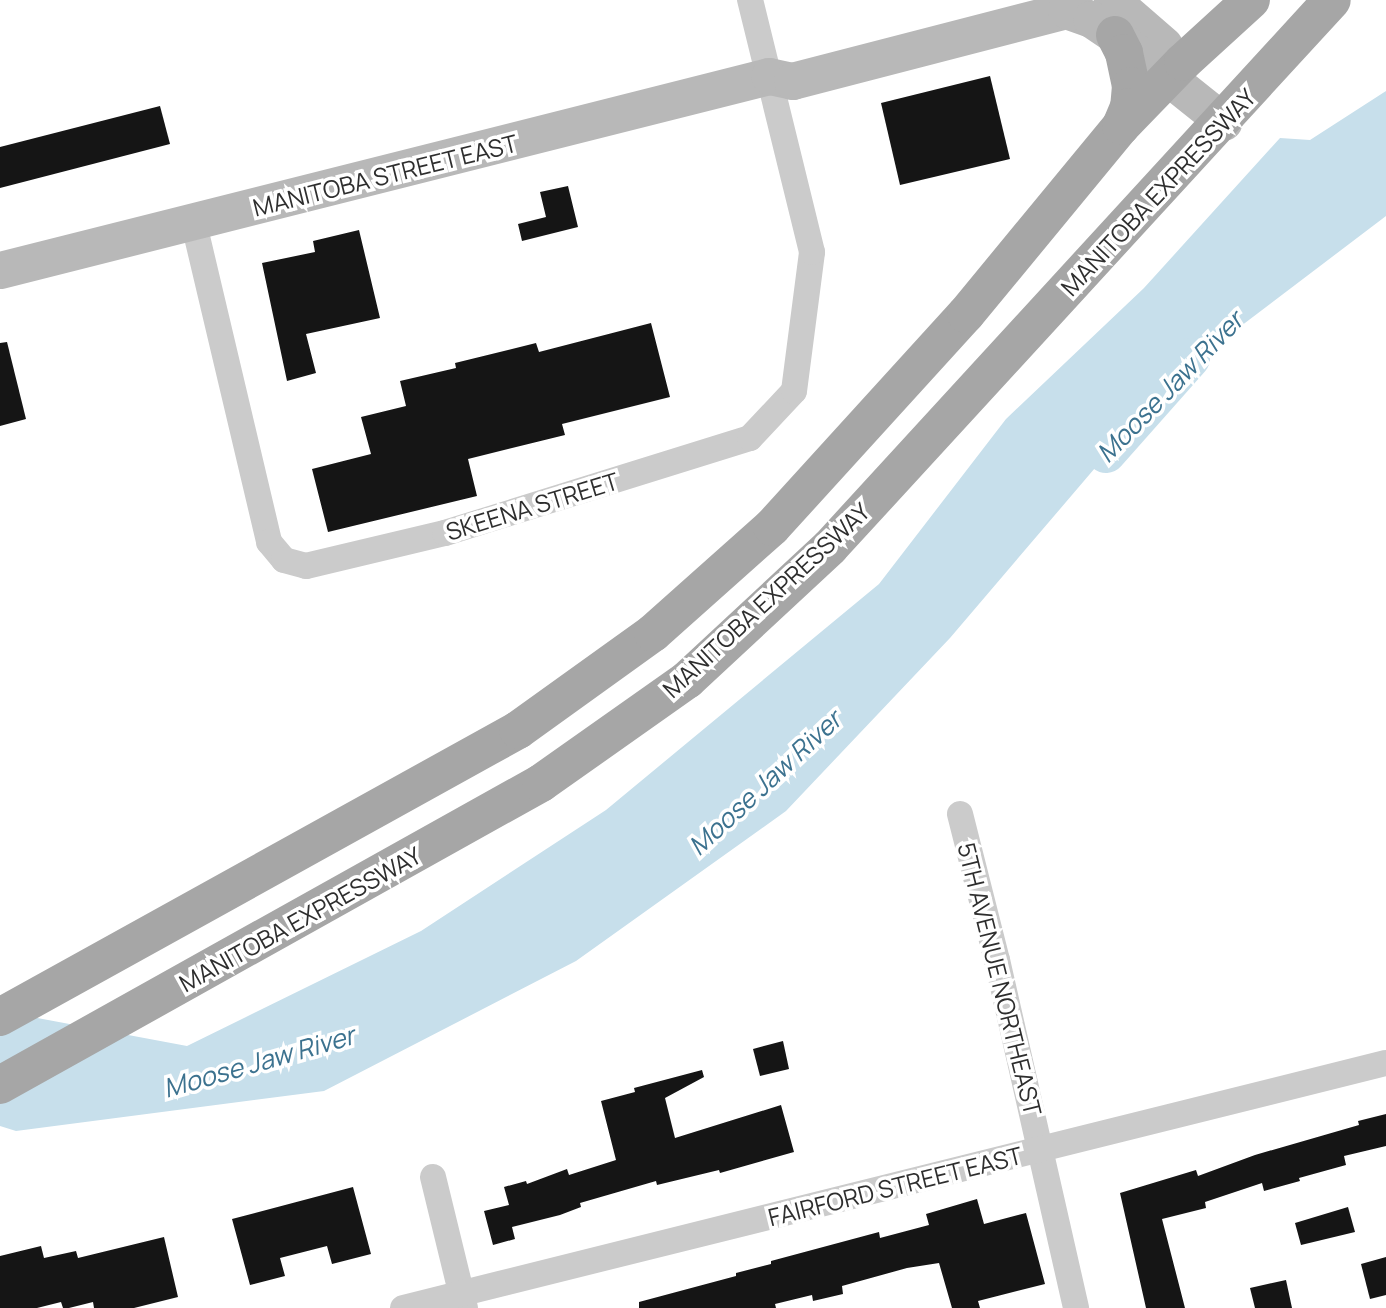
<!DOCTYPE html>
<style>
body{margin:0}
#map{position:relative;width:1386px;height:1308px;overflow:hidden;background:#fff;font-family:Manrope,sans-serif}
div>[style]{position:absolute}
.water>*{inset:0;background:#c7dfeb}
.river>*{height:40px;margin:-20px;padding:0 20px;transform-origin:20px;border-radius:20px;background:#c7dfeb}
.building>*{inset:0;background:#151515}
.street>*{height:26px;margin:-13px;padding:0 13px;transform-origin:13px;border-radius:13px;background:#cbcbcb}
.secondary>*{height:37px;margin:-18.5px;padding:0 18.5px;transform-origin:18.5px;border-radius:18.5px;background:#b8b8b8}
.primary>*{height:38px;margin:-19px;padding:0 19px;transform-origin:19px;border-radius:19px;background:#a6a6a6}
span{translate:-50% -50%;white-space:nowrap;text-align:center;line-height:1.15;-webkit-text-stroke:7px #fff;paint-order:stroke}
.street-label{font-size:24px;color:#2e2e2e}
.water-label{font-size:26px;color:#3c728f;font-style:italic}
</style>
<div id="map">
<div class="water">
<div style="clip-path:polygon(1386px 91px,1386px 216px,1241px 326px,1153px 400px,950px 638px,786px 811px,576px 961px,324px 1091px,16px 1131px,0 1126px,0 1011px,187px 1046px,421px 931px,606px 810px,879px 584px,1006px 419px,1144px 288px,1280px 138px,1310px 140px)"></div>
</div>
<div class="river">
<div style="left:1106px;top:453px;width:127px;rotate:-48.5deg"></div>
</div>
<div class="building">
<div style="clip-path:polygon(990px 76px,1010px 159px,900px 185px,881px 103px)"></div>
<div style="clip-path:polygon(160px 106px,170px 144px,0 188px,0 147px)"></div>
<div style="clip-path:polygon(568px 186px,578px 227px,522px 241px,518px 224px,546px 217px,540px 192px)"></div>
<div style="clip-path:polygon(359px 230px,380px 318px,306px 334px,316px 373px,287px 381px,262px 263px,315px 252px,313px 241px)"></div>
<div style="clip-path:polygon(651px 323px,670px 397px,562px 424px,565px 435px,468px 459px,477px 496px,328px 532px,312px 469px,371px 454px,361px 417px,406px 406px,400px 381px,456px 368px,455px 363px,536px 343px,539px 352px)"></div>
<div style="clip-path:polygon(7px 342px,26px 419px,0 426px,0 343px)"></div>
<div style="clip-path:polygon(783px 1041px,789px 1069px,760px 1076px,753px 1049px)"></div>
<div style="clip-path:polygon(702px 1070px,704px 1077px,665px 1098px,675px 1138px,781px 1105px,794px 1152px,720px 1173px,719px 1170px,657px 1185px,656px 1181px,580px 1203px,581px 1207px,560px 1215px,512px 1227px,515px 1239px,493px 1245px,484px 1211px,509px 1205px,504px 1187px,526px 1181px,527px 1184px,567px 1169px,569px 1175px,616px 1160px,601px 1101px,635px 1092px,634px 1088px)"></div>
<div style="clip-path:polygon(1386px 1114px,1386px 1146px,1344px 1156px,1346px 1165px,1299px 1178px,1300px 1181px,1264px 1191px,1262px 1183px,1205px 1202px,1206px 1208px,1162px 1219px,1185px 1308px,1146px 1308px,1120px 1193px,1196px 1170px,1198px 1176px,1255px 1155px,1359px 1125px,1358px 1121px)"></div>
<div style="clip-path:polygon(353px 1187px,371px 1254px,332px 1264px,327px 1246px,280px 1258px,285px 1276px,250px 1285px,232px 1219px)"></div>
<div style="clip-path:polygon(977px 1199px,984px 1224px,1026px 1213px,1045px 1284px,978px 1301px,980px 1308px,952px 1308px,939px 1263px,907px 1268px,842px 1286px,843px 1294px,813px 1301px,812px 1295px,775px 1304px,776px 1308px,639px 1308px,639px 1302px,736px 1276px,736px 1273px,771px 1264px,771px 1261px,879px 1232px,880px 1238px,929px 1225px,926px 1214px)"></div>
<div style="clip-path:polygon(1348px 1207px,1355px 1232px,1301px 1245px,1295px 1223px)"></div>
<div style="clip-path:polygon(164px 1237px,178px 1297px,134px 1308px,94px 1308px,93px 1302px,69px 1308px,63px 1308px,61px 1302px,37px 1308px,0 1308px,0 1256px,41px 1246px,44px 1258px,76px 1251px,78px 1258px)"></div>
<div style="clip-path:polygon(1386px 1257px,1386px 1295px,1370px 1299px,1361px 1264px)"></div>
<div style="clip-path:polygon(1286px 1280px,1292px 1308px,1255px 1308px,1250px 1288px)"></div>
</div>
<div class="street">
<div style="left:194px;top:224px;width:327px;rotate:76.7deg"></div>
<div style="left:269px;top:542px;width:23px;rotate:50deg"></div>
<div style="left:284px;top:560px;width:23px;rotate:15deg"></div>
<div style="left:306px;top:566px;width:143px;rotate:-13.4deg"></div>
<div style="left:445px;top:533px;width:319px;rotate:-17.3deg"></div>
<div style="left:750px;top:438px;width:64px;rotate:-46.9deg"></div>
<div style="left:794px;top:391px;width:140px;rotate:-82.6deg"></div>
<div style="left:812px;top:252px;width:260px;rotate:-103.8deg"></div>
<div style="left:960px;top:814px;width:151px;rotate:75.8deg"></div>
<div style="left:997px;top:960px;width:357px;rotate:77.2deg"></div>
<div style="left:433px;top:1177px;width:135px;rotate:76.3deg"></div>
<div style="left:403px;top:1308px;width:1013px;rotate:-14deg"></div>
</div>
<div class="secondary">
<div style="left:1112px;top:0;width:69px;rotate:40.9deg"></div>
<div style="left:0;top:270px;width:793px;rotate:-14.16deg"></div>
<div style="left:769px;top:76px;width:24px;rotate:12deg"></div>
<div style="left:792px;top:81px;width:283px;rotate:-14.5deg"></div>
<div style="left:1066px;top:10px;width:27px;rotate:20deg"></div>
<div style="left:1091px;top:19px;width:29px;rotate:34deg"></div>
<div style="left:1115px;top:35px;width:139px;rotate:38.6deg"></div>
</div>
<div class="primary">
<div style="left:1115px;top:35px;width:20px;rotate:63deg"></div>
<div style="left:1124px;top:53px;width:34px;rotate:78deg"></div>
<div style="left:1131px;top:86px;width:21px;rotate:95deg"></div>
<div style="left:1129px;top:107px;width:21px;rotate:113deg"></div>
<div style="left:0;top:1017px;width:592px;rotate:-28.99deg"></div>
<div style="left:518px;top:730px;width:166px;rotate:-35.7deg"></div>
<div style="left:653px;top:633px;width:159px;rotate:-41.7deg"></div>
<div style="left:772px;top:527px;width:288px;rotate:-47.7deg"></div>
<div style="left:966px;top:314px;width:244px;rotate:-50.5deg"></div>
<div style="left:1121px;top:126px;width:89px;rotate:-45.9deg"></div>
<div style="left:1183px;top:62px;width:92px;rotate:-42.4deg"></div>
<div style="left:0;top:1085px;width:620px;rotate:-29.17deg"></div>
<div style="left:541px;top:783px;width:179px;rotate:-35.2deg"></div>
<div style="left:687px;top:680px;width:195px;rotate:-42.9deg"></div>
<div style="left:830px;top:547px;width:742px;rotate:-47.46deg"></div>
</div>
<div class="street-label">
<span style="left:385px;top:175px;rotate:-14deg">MANITOBA STREET EAST</span>
<span style="left:1158px;top:192px;rotate:-47deg">MANITOBA EXPRESSWAY</span>
<span style="left:532px;top:506px;rotate:-17deg">SKEENA STREET</span>
<span style="left:766px;top:600px;rotate:-43deg">MANITOBA EXPRESSWAY</span>
<span style="left:300px;top:919px;rotate:-29deg">MANITOBA EXPRESSWAY</span>
<span style="left:1000px;top:979px;rotate:76deg">5TH AVENUE NORTHEAST</span>
<span style="left:895px;top:1186px;rotate:-14deg">FAIRFORD STREET EAST</span>
</div>
<div class="water-label">
<span style="left:1170px;top:387px;rotate:-46deg">Moose Jaw River</span>
<span style="left:765px;top:783px;rotate:-43deg">Moose Jaw River</span>
<span style="left:259px;top:1062px;rotate:-16deg">Moose Jaw River</span>
</div>
</div>
